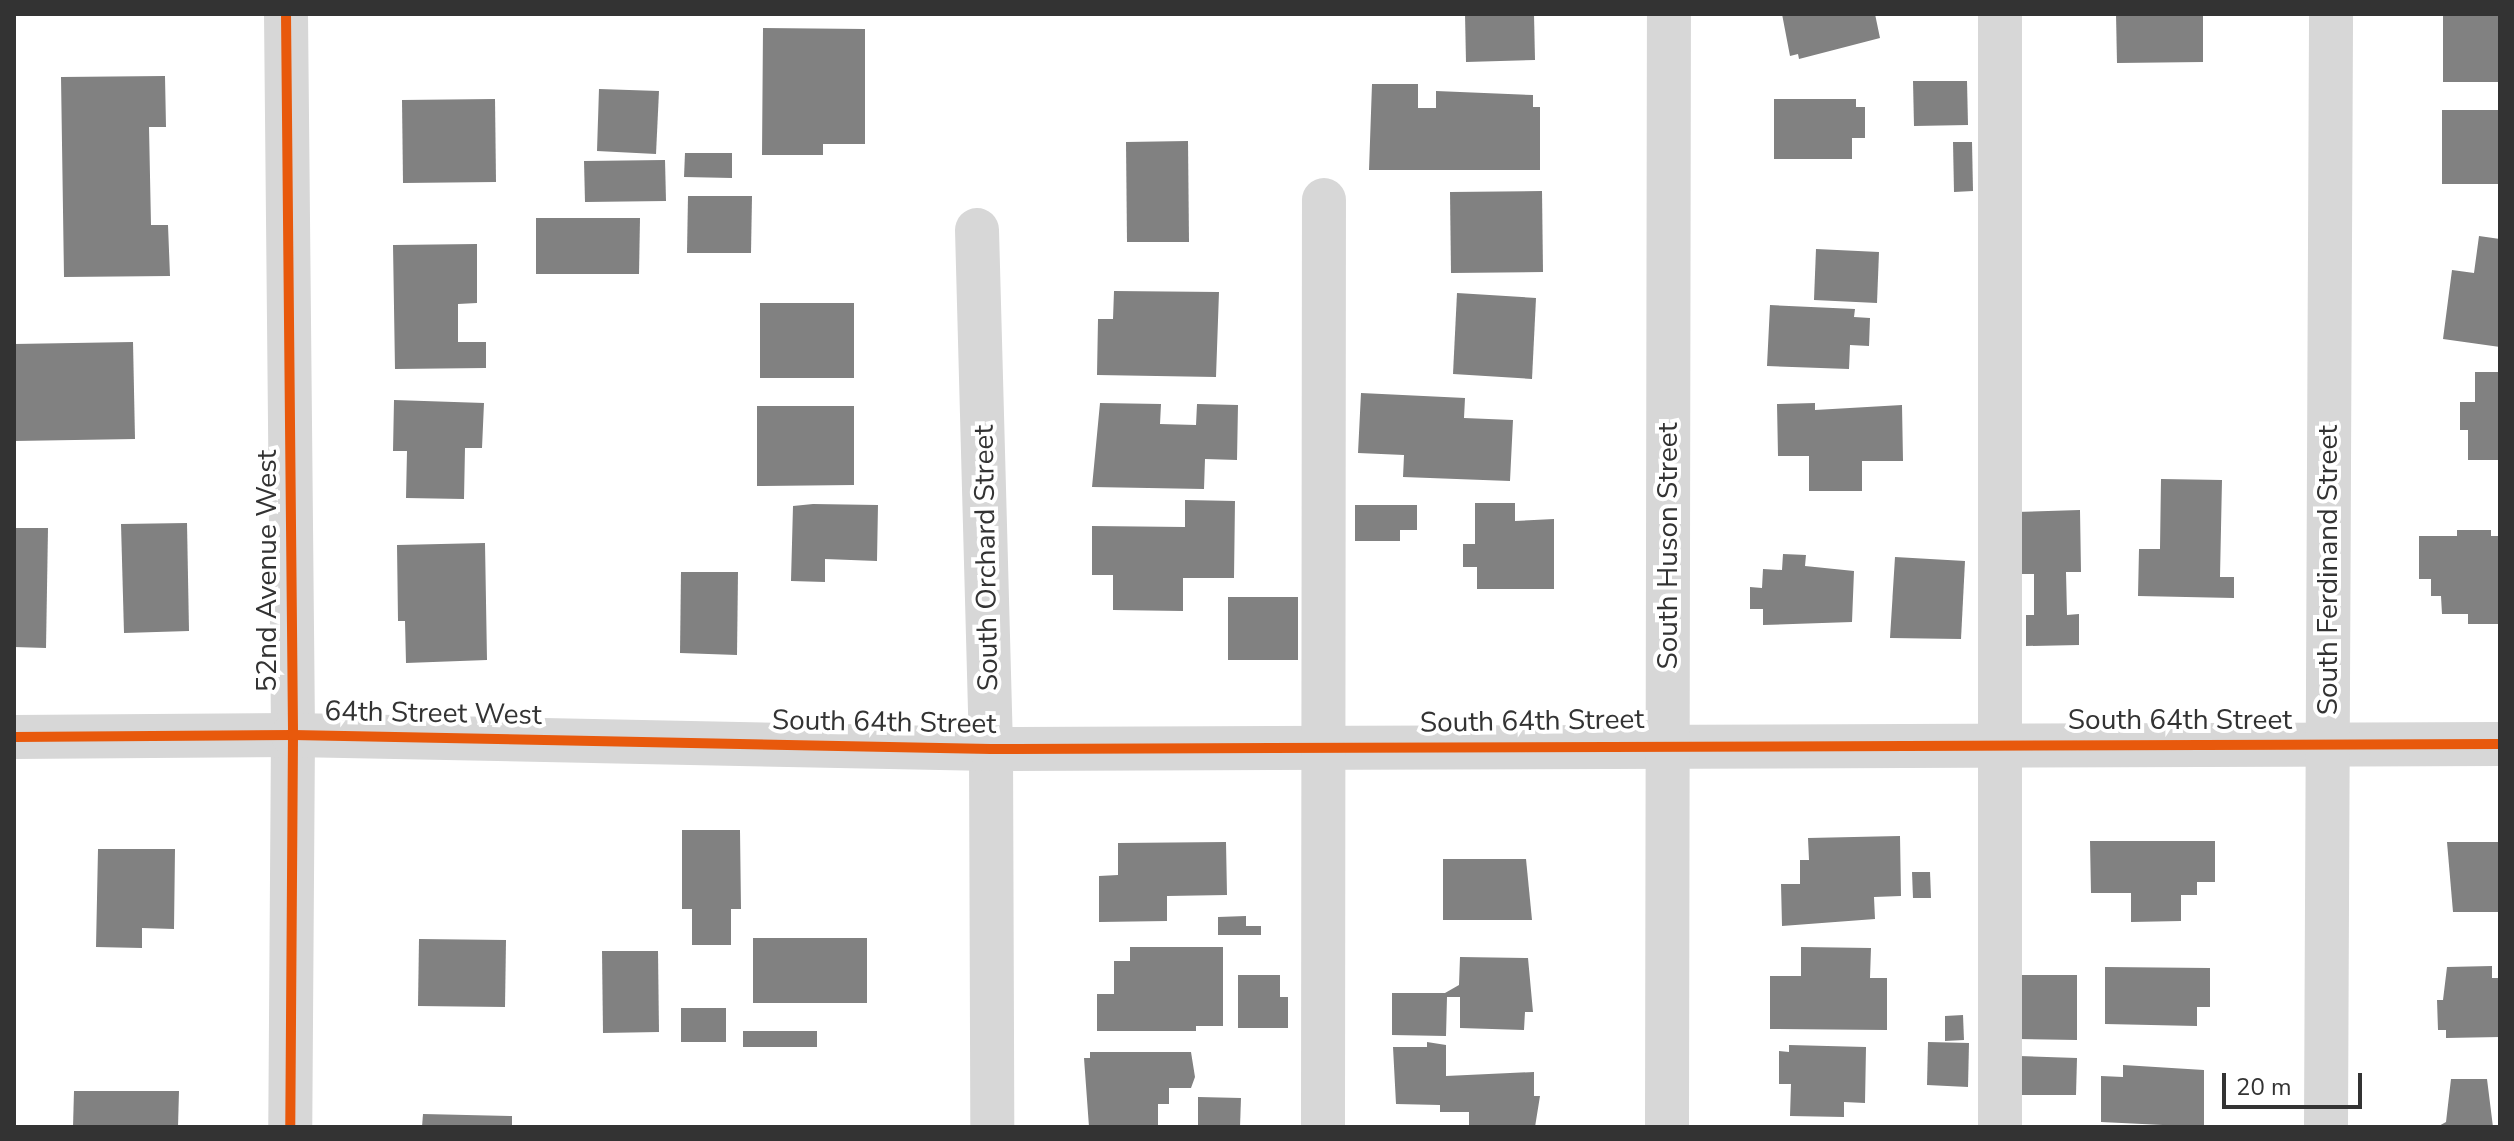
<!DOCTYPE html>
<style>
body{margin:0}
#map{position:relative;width:2514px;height:1141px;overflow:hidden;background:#fff;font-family:"Nunito Sans",sans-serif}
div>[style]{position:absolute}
.building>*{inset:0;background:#818181}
.minor>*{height:44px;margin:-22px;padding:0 22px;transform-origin:22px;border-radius:22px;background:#d7d7d7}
.cycleway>*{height:10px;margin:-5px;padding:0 5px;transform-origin:5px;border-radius:5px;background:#e8590c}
span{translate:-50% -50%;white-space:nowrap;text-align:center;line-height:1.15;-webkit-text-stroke:8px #fff;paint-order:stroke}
.street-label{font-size:28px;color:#333}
.frame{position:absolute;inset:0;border:16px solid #333;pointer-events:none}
.scale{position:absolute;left:2222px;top:1073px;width:140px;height:36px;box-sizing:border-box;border:4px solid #333;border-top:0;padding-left:10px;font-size:24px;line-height:28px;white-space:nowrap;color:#333;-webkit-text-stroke:6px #fff;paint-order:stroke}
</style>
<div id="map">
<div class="building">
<div style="clip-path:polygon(1465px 14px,1534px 14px,1535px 60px,1466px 62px)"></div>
<div style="clip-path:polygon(1782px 14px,1875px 14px,1880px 38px,1799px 59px,1798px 54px,1790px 56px)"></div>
<div style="clip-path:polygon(2116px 14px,2203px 14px,2203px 62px,2117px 63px)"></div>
<div style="clip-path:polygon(2443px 14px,2500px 14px,2500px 82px,2443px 82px)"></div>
<div style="clip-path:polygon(763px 28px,865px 29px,865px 144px,823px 144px,823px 155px,762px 155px)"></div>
<div style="clip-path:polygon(165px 76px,166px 127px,149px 127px,151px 225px,168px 225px,170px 276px,64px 277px,61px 77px)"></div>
<div style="clip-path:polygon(1913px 81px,1967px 81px,1968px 125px,1914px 126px)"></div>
<div style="clip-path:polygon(1372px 84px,1418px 84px,1418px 108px,1436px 108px,1436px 91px,1533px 95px,1533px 107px,1540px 107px,1540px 170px,1369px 170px)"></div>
<div style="clip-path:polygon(599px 89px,659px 91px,656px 154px,597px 151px)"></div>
<div style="clip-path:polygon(495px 99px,496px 182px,403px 183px,402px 100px)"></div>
<div style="clip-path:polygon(1774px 99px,1856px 99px,1856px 107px,1865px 107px,1865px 138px,1852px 138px,1852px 159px,1774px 159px)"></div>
<div style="clip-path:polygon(2442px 110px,2500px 110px,2500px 184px,2442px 184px)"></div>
<div style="clip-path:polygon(1188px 141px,1189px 242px,1127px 242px,1126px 142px)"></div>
<div style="clip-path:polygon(1953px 142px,1972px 142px,1973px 191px,1954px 192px)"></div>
<div style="clip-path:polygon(685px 153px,732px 153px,732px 178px,684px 177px)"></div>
<div style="clip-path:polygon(665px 160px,666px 201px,585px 202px,584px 161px)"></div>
<div style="clip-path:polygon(1542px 191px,1543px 272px,1451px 273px,1450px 192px)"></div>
<div style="clip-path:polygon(688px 196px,752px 196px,751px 253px,687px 253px)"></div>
<div style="clip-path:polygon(536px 218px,640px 218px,639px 274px,536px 274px)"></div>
<div style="clip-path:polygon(2479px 236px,2500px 239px,2500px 347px,2443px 339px,2452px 270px,2474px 273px)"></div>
<div style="clip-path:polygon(477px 244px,477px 303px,458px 304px,458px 342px,486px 342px,486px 368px,395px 369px,393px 245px)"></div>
<div style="clip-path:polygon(1816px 249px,1879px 252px,1877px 303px,1814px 300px)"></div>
<div style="clip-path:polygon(1114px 291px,1219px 292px,1216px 377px,1097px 375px,1098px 319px,1113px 319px)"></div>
<div style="clip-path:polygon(1457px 293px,1536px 298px,1532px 379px,1453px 374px)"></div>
<div style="clip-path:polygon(760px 303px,854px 303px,854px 378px,760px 378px)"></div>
<div style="clip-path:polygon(1770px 305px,1855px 309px,1854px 317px,1870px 318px,1869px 346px,1850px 345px,1849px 369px,1767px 366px)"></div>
<div style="clip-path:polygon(133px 342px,135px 439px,14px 441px,14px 344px)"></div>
<div style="clip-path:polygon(2475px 372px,2500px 372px,2500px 460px,2468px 460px,2468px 430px,2460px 430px,2460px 402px,2475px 402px)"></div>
<div style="clip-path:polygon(1361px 393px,1465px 398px,1464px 418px,1513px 420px,1510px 481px,1403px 477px,1404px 455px,1358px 453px)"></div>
<div style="clip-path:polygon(394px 400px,484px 403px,482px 448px,465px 448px,464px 499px,406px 498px,407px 451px,393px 451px)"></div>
<div style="clip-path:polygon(1100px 403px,1161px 404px,1160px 424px,1196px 425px,1197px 404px,1238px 405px,1237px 460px,1205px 459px,1204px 489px,1092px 487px)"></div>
<div style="clip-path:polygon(1815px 403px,1815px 410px,1902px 405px,1903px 461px,1862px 461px,1862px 491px,1809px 491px,1809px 456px,1778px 456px,1777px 404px)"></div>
<div style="clip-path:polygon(757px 406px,854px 406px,854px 485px,757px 486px)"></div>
<div style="clip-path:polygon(2161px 479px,2222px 480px,2220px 577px,2234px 577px,2234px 598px,2138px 596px,2139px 549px,2160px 549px)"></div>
<div style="clip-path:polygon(1185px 500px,1235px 501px,1234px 578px,1183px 578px,1183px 611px,1113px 610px,1113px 575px,1092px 575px,1092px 526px,1185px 527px)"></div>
<div style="clip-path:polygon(1475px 503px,1515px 503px,1515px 521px,1554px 519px,1554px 589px,1477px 589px,1477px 567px,1463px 567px,1463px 544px,1475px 544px)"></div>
<div style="clip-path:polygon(813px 504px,878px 505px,877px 561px,825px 559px,825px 582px,791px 581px,793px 506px)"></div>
<div style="clip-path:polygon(1355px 505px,1417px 505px,1417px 530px,1400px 530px,1400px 541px,1355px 541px)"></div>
<div style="clip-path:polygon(2080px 510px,2081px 572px,2066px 572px,2067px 615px,2079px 614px,2079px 645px,2026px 646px,2026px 615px,2034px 615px,2034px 574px,2017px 574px,2016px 512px)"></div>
<div style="clip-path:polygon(187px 523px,189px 631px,124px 633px,121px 524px)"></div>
<div style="clip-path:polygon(14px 528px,48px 528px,46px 648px,14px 647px)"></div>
<div style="clip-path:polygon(2457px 530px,2491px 530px,2491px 536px,2500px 536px,2500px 624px,2468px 624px,2468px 614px,2442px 614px,2441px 596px,2431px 596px,2431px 579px,2419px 579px,2419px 536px,2457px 536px)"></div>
<div style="clip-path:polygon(485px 543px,487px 660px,406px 663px,405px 621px,398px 621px,397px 545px)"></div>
<div style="clip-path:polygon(1783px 554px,1806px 555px,1805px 566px,1854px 571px,1852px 622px,1763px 625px,1763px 609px,1750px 609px,1750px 587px,1762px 588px,1763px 569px,1782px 570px)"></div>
<div style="clip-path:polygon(1895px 557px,1965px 561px,1961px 639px,1890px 638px)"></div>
<div style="clip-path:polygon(681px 572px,738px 572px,737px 655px,680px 653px)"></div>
<div style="clip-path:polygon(1228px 597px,1298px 597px,1298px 660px,1228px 660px)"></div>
<div style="clip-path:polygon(682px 830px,740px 830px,741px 909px,731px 909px,731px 945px,692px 945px,692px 909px,682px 909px)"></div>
<div style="clip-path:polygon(1900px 836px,1901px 896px,1874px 897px,1875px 919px,1782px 926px,1781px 884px,1800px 884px,1800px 860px,1809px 860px,1808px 838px)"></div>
<div style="clip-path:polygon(2090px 841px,2215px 841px,2215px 882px,2197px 882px,2197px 895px,2181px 895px,2181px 921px,2131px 922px,2131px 893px,2091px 893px)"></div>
<div style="clip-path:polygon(1226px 842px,1227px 895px,1167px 896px,1167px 921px,1099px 922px,1099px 876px,1118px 875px,1118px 843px)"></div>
<div style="clip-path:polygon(2447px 842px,2500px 842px,2500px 912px,2453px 912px)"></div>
<div style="clip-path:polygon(98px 849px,175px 849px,174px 929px,142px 928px,142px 948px,96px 947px)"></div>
<div style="clip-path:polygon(1443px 859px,1526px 859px,1532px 920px,1443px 920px)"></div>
<div style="clip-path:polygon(1912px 872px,1930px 872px,1931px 898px,1913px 898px)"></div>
<div style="clip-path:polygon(1246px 916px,1246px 926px,1261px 926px,1261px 935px,1218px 935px,1218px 917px)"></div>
<div style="clip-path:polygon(753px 938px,867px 938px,867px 1003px,753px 1003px)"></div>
<div style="clip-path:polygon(419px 939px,506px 940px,505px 1007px,418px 1006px)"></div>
<div style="clip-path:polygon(1130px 947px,1223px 947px,1223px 1026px,1196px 1026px,1196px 1031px,1097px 1031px,1097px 994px,1114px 994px,1114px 961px,1130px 961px)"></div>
<div style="clip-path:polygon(1801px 947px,1871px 948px,1870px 978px,1887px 978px,1887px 1030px,1770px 1029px,1770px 976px,1801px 976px)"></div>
<div style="clip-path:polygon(602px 951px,658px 951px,659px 1032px,603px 1033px)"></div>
<div style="clip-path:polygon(1460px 957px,1528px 958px,1533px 1012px,1525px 1012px,1524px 1030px,1460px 1028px,1460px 997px,1447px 997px,1446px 1036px,1392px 1035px,1392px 993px,1445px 993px,1459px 985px)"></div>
<div style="clip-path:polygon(2492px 966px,2492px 978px,2500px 978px,2500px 1037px,2446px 1038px,2446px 1030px,2438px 1030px,2437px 1000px,2443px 1000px,2447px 967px)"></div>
<div style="clip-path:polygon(2105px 967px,2210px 968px,2210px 1007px,2197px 1007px,2197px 1026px,2105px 1024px)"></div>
<div style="clip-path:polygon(1238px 975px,1280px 975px,1280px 997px,1288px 997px,1288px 1028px,1238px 1028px)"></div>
<div style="clip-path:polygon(2019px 975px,2077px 975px,2077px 1040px,2019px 1039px)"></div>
<div style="clip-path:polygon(681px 1008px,726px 1008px,726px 1042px,681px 1042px)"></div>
<div style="clip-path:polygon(1963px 1015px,1964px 1040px,1945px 1041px,1945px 1016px)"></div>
<div style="clip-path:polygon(743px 1031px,817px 1031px,817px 1047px,743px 1047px)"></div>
<div style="clip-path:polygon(1427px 1042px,1446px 1045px,1446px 1076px,1534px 1072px,1534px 1096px,1540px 1096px,1535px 1127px,1469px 1127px,1469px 1112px,1440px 1112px,1440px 1105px,1396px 1104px,1393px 1047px,1427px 1047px)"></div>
<div style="clip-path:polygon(1928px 1042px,1969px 1043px,1968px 1087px,1927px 1085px)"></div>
<div style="clip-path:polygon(1789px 1045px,1866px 1047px,1865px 1103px,1844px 1102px,1844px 1117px,1790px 1116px,1791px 1084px,1779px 1084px,1779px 1051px,1789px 1052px)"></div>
<div style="clip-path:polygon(1090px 1052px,1191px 1052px,1195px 1077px,1191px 1088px,1169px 1088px,1169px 1104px,1158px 1104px,1158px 1127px,1089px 1127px,1084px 1058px,1090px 1058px)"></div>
<div style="clip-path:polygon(2019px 1056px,2077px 1058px,2076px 1095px,2018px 1095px)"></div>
<div style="clip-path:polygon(2123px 1065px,2204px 1070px,2204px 1127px,2101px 1122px,2101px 1076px,2123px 1077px)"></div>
<div style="clip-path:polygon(2451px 1079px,2487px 1079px,2493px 1127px,2437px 1127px,2446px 1122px)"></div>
<div style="clip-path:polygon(74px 1091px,179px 1091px,178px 1127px,73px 1127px)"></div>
<div style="clip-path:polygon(1198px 1097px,1241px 1098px,1240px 1127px,1198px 1127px)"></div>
<div style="clip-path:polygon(423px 1114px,512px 1116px,512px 1127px,422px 1127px)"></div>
</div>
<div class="minor">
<div style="left:286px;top:14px;width:721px;rotate:89.44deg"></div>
<div style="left:293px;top:735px;width:392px;rotate:90.4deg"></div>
<div style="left:977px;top:230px;width:519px;rotate:88.45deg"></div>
<div style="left:991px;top:749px;width:378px;rotate:89.8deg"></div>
<div style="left:14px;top:737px;width:279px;rotate:-0.4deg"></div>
<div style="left:293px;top:735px;width:698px;rotate:1.15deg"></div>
<div style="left:991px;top:749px;width:1509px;rotate:-0.19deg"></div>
<div style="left:1323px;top:1127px;width:927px;rotate:-89.94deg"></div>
<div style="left:1667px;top:1127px;width:1113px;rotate:-89.9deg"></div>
<div style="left:2000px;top:1127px;width:1113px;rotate:-90deg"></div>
<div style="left:2326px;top:1127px;width:1113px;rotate:-89.74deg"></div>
</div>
<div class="cycleway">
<div style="left:286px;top:14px;width:721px;rotate:89.44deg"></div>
<div style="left:293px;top:735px;width:392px;rotate:90.4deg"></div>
<div style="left:14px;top:737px;width:279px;rotate:-0.4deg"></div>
<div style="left:293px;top:735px;width:698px;rotate:1.15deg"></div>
<div style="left:991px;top:749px;width:1509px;rotate:-0.19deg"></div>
</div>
<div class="street-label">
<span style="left:1668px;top:546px;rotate:-90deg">South Huson Street</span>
<span style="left:986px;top:558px;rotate:-91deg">South Orchard Street</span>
<span style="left:2328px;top:570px;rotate:-90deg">South Ferdinand Street</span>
<span style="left:267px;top:571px;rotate:-90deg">52nd Avenue West</span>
<span style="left:433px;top:713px;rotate:1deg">64th Street West</span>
<span style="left:2180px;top:720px">South 64th Street</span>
<span style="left:1532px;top:721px;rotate:-1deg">South 64th Street</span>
<span style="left:884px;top:722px;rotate:1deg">South 64th Street</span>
</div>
<div class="frame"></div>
<div class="scale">20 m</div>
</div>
